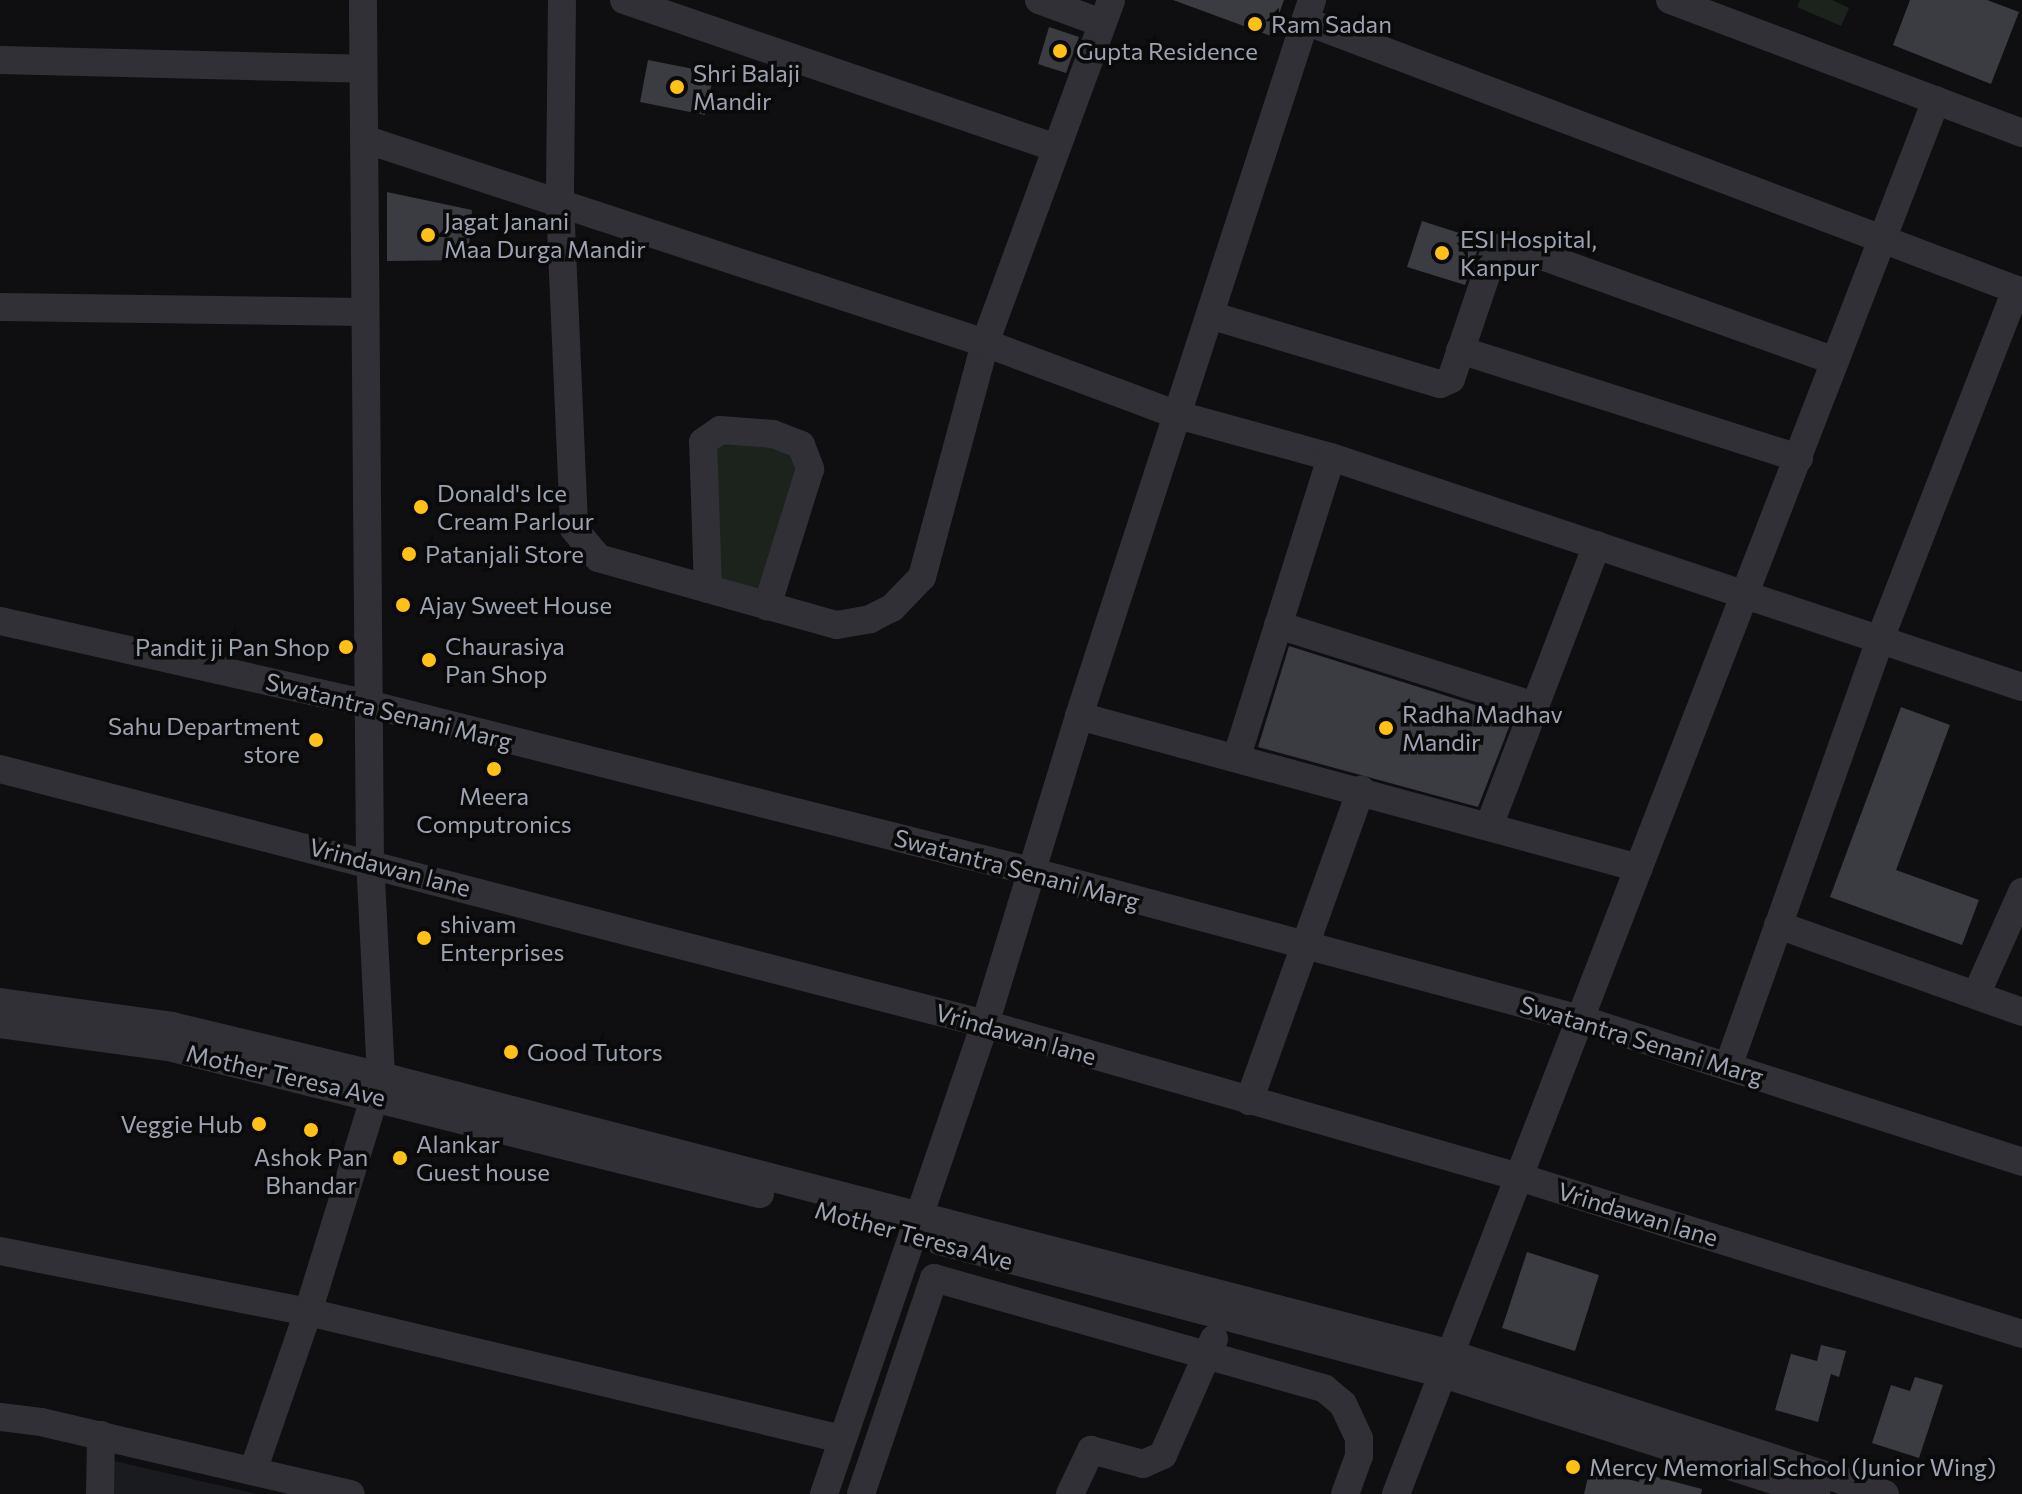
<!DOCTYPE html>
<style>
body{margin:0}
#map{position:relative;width:2022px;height:1494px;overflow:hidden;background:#0f0f11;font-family:Commissioner,sans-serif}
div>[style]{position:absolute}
.built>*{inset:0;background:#1a1b1e}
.green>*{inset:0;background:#1b231c}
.building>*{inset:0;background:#3b3c41}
.minor>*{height:28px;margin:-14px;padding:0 14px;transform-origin:14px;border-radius:14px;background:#303036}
.dots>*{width:22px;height:22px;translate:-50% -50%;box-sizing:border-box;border:4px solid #0a0a0b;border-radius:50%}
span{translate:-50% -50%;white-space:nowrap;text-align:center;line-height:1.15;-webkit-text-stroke:7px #0a0a0b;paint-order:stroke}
.poi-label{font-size:24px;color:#9ea3b3}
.left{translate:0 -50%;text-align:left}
.right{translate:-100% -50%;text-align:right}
.street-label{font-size:24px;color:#9ea3b3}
</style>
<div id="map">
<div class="built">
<div style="clip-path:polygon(110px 1460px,257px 1494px,109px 1494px)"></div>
</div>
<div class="green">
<div style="clip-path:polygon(1800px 0,1832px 0,1849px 8px,1841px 26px,1797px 7px)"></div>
<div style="clip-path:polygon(711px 437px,801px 451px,765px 602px,711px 587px)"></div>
</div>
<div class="building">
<div style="clip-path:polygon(1173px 0,1284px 0,1271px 36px)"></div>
<div style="clip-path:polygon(1910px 0,1987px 0,2019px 12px,1991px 84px,1893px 45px)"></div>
<div style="clip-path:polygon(1049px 27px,1079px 37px,1066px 73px,1038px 64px)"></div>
<div style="clip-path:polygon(648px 60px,714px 73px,705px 115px,640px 102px)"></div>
<div style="clip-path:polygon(387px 192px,472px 210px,468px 260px,387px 261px)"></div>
<div style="clip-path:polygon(1422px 221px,1481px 240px,1465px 285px,1407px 267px)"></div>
<div style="clip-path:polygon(1289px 646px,1513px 717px,1478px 807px,1258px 747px)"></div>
<div style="clip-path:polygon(1901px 707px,1950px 725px,1896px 870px,1979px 900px,1962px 945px,1830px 897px)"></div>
<div style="clip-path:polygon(1527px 1252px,1599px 1275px,1575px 1351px,1502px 1328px)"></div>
<div style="clip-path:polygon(1821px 1345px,1846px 1351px,1839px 1377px,1831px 1374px,1818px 1422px,1775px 1410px,1791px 1354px,1817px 1361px)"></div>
<div style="clip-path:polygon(1915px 1377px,1943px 1385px,1919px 1458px,1872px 1443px,1891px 1385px,1910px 1391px)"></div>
<div style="clip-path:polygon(1590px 1469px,1639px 1482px,1641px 1473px,1702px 1489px,1701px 1494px,1584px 1494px)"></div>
</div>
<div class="minor">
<div style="left:562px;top:0;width:204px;rotate:90.6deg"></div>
<div style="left:560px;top:204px;width:325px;rotate:87.5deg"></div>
<div style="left:574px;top:529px;width:38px;rotate:50deg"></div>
<div style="left:598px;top:558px;width:248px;rotate:15.7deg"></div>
<div style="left:837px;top:625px;width:34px;rotate:-10deg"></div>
<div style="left:870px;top:619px;width:25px;rotate:-27deg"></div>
<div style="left:892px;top:608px;width:43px;rotate:-45.9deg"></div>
<div style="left:922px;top:577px;width:242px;rotate:-74.9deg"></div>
<div style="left:985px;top:343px;width:365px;rotate:-69.8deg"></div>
<div style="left:624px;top:0;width:457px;rotate:18.9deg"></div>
<div style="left:1039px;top:0;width:67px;rotate:20.1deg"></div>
<div style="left:1670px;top:0;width:376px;rotate:20.7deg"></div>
<div style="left:1305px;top:21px;width:767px;rotate:20.7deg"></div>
<div style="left:0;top:60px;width:363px;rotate:1.4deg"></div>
<div style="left:364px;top:139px;width:654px;rotate:18.19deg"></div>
<div style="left:985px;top:343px;width:206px;rotate:20.5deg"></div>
<div style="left:1178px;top:415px;width:159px;rotate:15.4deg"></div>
<div style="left:1331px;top:457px;width:728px;rotate:18.41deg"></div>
<div style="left:0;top:307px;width:365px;rotate:0.8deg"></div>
<div style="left:1213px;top:316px;width:237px;rotate:16.7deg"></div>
<div style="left:1440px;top:384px;width:12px;rotate:-24deg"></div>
<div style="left:1451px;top:379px;width:137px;rotate:-71.3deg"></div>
<div style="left:1495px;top:249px;width:16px;rotate:-14deg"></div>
<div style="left:1511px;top:245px;width:344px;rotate:19.7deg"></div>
<div style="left:1460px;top:350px;width:356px;rotate:17.7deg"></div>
<div style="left:708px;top:589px;width:147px;rotate:-91.9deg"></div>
<div style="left:703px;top:442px;width:21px;rotate:-35deg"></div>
<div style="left:720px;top:430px;width:53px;rotate:4.3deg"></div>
<div style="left:773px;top:434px;width:30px;rotate:21deg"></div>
<div style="left:801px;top:445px;width:26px;rotate:69deg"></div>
<div style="left:810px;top:469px;width:144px;rotate:107.4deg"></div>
<div style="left:0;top:621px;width:377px;rotate:12.7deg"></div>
<div style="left:368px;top:704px;width:683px;rotate:14.16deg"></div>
<div style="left:1030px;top:871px;width:570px;rotate:15.06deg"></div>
<div style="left:1580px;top:1019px;width:465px;rotate:17.9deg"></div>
<div style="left:1278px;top:625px;width:269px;rotate:17.5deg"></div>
<div style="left:1079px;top:716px;width:580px;rotate:15.19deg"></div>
<div style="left:1237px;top:756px;width:313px;rotate:-72.5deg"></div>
<div style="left:0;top:769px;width:1017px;rotate:14.51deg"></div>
<div style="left:985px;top:1024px;width:555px;rotate:15.99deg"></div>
<div style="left:1519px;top:1177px;width:527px;rotate:17.33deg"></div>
<div style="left:1489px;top:826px;width:301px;rotate:-69deg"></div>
<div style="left:1778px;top:925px;width:259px;rotate:19.6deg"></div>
<div style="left:1976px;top:995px;width:113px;rotate:-65.9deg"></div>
<div style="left:0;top:1002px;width:174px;rotate:7.9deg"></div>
<div style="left:172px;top:1026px;width:215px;rotate:13.5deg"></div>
<div style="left:381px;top:1076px;width:1106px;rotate:14.56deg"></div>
<div style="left:1451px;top:1354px;width:456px;rotate:17.9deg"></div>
<div style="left:0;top:1024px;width:170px;rotate:7.8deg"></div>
<div style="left:168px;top:1047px;width:610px;rotate:13.95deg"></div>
<div style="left:1729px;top:1064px;width:451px;rotate:-70.4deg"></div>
<div style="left:1880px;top:639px;width:375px;rotate:-68.7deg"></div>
<div style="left:1249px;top:1101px;width:331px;rotate:-70.2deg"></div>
<div style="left:939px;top:1241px;width:521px;rotate:14.78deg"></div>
<div style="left:1443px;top:1374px;width:392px;rotate:17.8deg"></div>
<div style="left:0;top:1251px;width:314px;rotate:11.2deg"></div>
<div style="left:308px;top:1312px;width:247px;rotate:-72.8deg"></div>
<div style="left:381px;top:1076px;width:215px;rotate:-92.9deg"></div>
<div style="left:370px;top:861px;width:861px;rotate:-90.47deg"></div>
<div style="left:0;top:1417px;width:41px;rotate:7deg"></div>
<div style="left:41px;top:1422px;width:318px;rotate:13.1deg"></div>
<div style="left:253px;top:1471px;width:168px;rotate:-70.9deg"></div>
<div style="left:308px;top:1312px;width:549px;rotate:13.38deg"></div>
<div style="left:100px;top:1494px;width:59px;rotate:-89deg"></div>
<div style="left:824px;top:1494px;width:497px;rotate:-71.1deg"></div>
<div style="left:985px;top:1024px;width:322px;rotate:-73deg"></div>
<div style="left:1079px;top:716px;width:753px;rotate:-71.97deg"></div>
<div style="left:861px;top:1494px;width:228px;rotate:-71.3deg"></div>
<div style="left:934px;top:1278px;width:406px;rotate:15.8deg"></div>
<div style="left:1325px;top:1389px;width:23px;rotate:40deg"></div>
<div style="left:1343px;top:1404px;width:38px;rotate:65deg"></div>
<div style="left:1359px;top:1439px;width:17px;rotate:90deg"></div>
<div style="left:1359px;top:1456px;width:40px;rotate:110.2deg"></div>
<div style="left:1070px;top:1494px;width:49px;rotate:-64.5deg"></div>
<div style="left:1091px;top:1450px;width:54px;rotate:15.1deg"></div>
<div style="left:1143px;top:1464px;width:22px;rotate:-24deg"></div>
<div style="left:1163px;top:1455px;width:127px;rotate:-66.3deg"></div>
<div style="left:1396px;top:1494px;width:1495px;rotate:-68.82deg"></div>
</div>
<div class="dots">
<div style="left:1255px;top:24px;background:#ffc118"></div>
<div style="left:1060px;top:51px;background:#ffc118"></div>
<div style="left:677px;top:87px;background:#ffc118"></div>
<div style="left:428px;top:235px;background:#ffc118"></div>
<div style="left:1442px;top:253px;background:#ffc118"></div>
<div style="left:421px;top:507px;background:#ffc118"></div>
<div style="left:409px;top:554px;background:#ffc118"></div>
<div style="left:403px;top:605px;background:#ffc118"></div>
<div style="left:346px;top:647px;background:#ffc118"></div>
<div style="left:429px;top:660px;background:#ffc118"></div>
<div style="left:1386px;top:728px;background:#ffc118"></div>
<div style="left:316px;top:740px;background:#ffc118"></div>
<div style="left:494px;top:769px;background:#ffc118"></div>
<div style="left:424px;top:938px;background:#ffc118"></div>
<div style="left:511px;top:1052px;background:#ffc118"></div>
<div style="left:259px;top:1124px;background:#ffc118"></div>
<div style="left:311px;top:1130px;background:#ffc118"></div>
<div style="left:400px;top:1158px;background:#ffc118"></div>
<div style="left:1573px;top:1467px;background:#ffc118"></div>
</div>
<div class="poi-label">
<span class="left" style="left:1271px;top:24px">Ram Sadan</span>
<span class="left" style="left:1076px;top:51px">Gupta Residence</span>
<span class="left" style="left:693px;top:87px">Shri Balaji<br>Mandir</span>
<span class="left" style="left:444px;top:235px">Jagat Janani<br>Maa Durga Mandir</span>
<span class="left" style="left:1460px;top:253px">ESI Hospital,<br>Kanpur</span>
<span class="left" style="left:437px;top:507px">Donald's Ice<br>Cream Parlour</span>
<span class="left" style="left:425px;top:554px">Patanjali Store</span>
<span class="left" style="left:419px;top:605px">Ajay Sweet House</span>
<span class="left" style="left:445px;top:660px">Chaurasiya<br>Pan Shop</span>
<span class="right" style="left:330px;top:647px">Pandit ji Pan Shop</span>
<span class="left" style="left:1402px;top:728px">Radha Madhav<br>Mandir</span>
<span class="right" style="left:300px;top:740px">Sahu Department<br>store</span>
<span style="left:494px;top:810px">Meera<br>Computronics</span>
<span class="left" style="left:440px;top:938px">shivam<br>Enterprises</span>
<span class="left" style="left:527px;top:1052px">Good Tutors</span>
<span class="right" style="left:243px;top:1124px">Veggie Hub</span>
<span class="left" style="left:416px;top:1158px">Alankar<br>Guest house</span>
<span style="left:311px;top:1171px">Ashok Pan<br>Bhandar</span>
<span class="left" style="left:1589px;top:1467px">Mercy Memorial School (Junior Wing)</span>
</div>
<div class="street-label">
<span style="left:389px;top:711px;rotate:14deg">Swatantra Senani Marg</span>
<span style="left:390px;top:867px;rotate:15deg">Vrindawan lane</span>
<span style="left:1017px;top:869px;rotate:15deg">Swatantra Senani Marg</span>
<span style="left:1016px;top:1034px;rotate:16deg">Vrindawan lane</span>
<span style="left:1642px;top:1040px;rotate:17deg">Swatantra Senani Marg</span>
<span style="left:286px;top:1075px;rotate:13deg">Mother Teresa Ave</span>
<span style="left:1638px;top:1214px;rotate:17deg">Vrindawan lane</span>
<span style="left:914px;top:1235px;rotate:15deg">Mother Teresa Ave</span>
</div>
</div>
